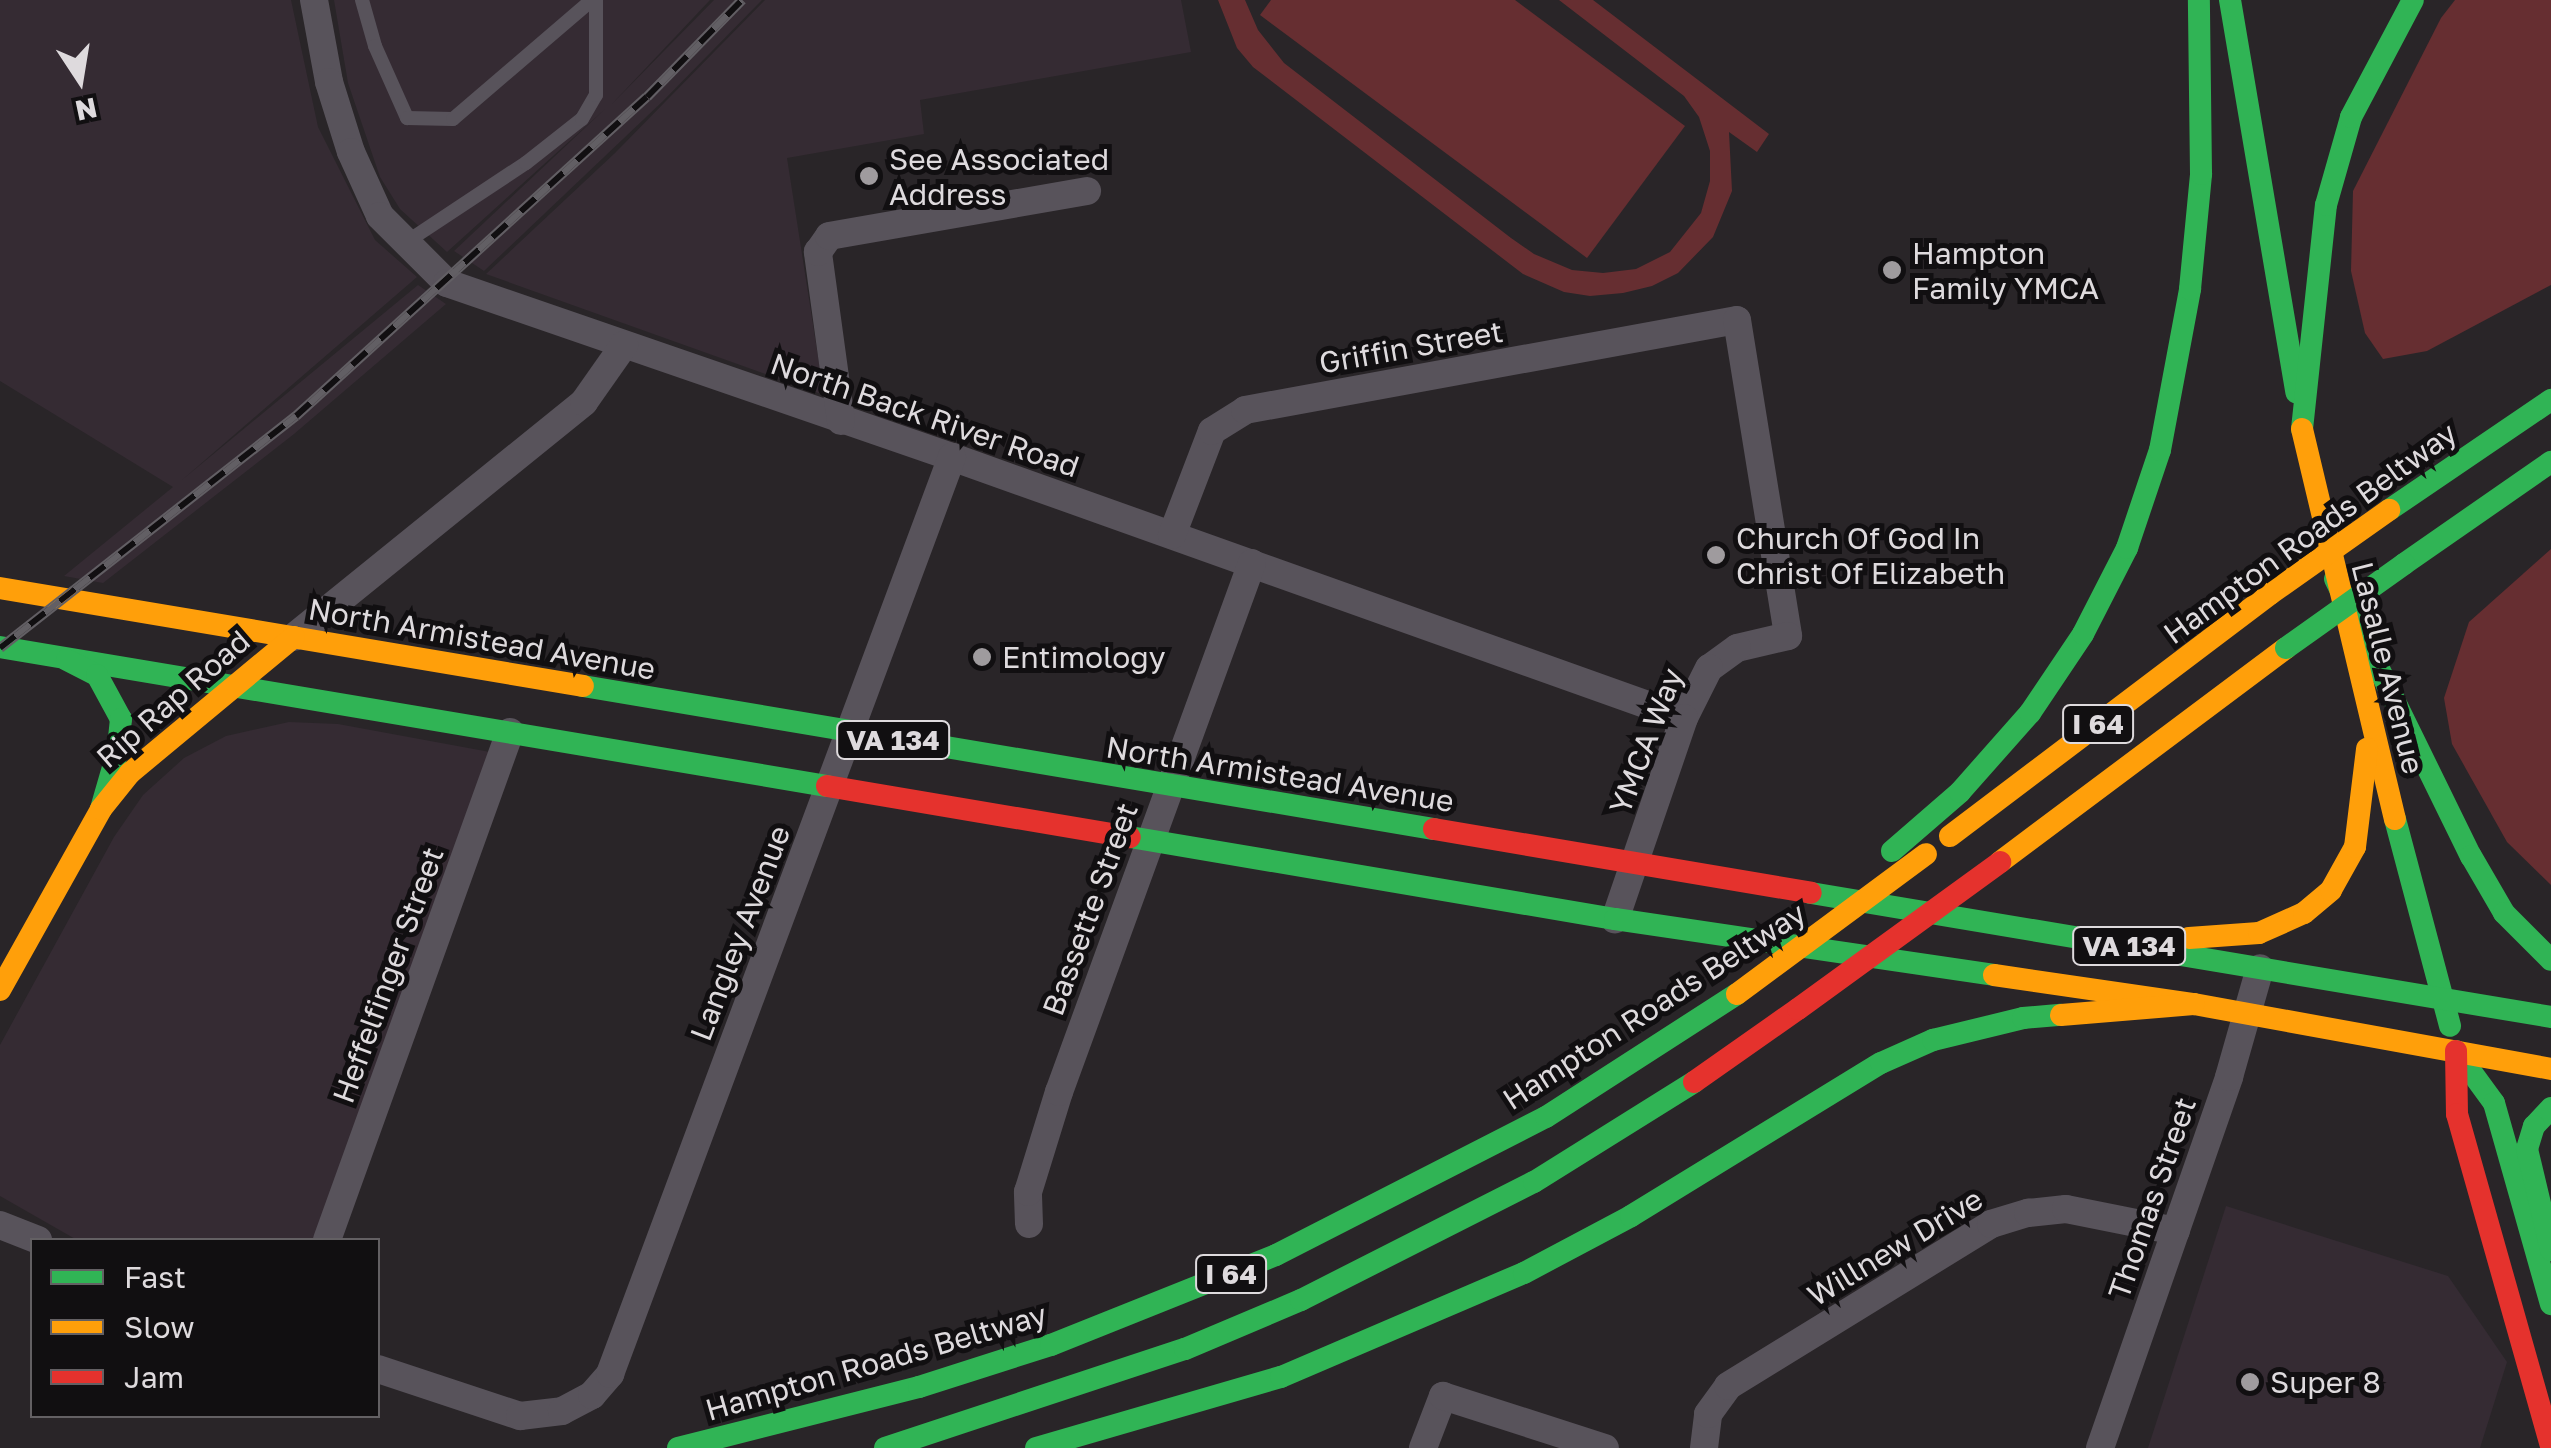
<!DOCTYPE html>
<style>
body{margin:0}
#map{position:relative;width:2551px;height:1448px;overflow:hidden;background:#292528;font-family:"Golos Text",sans-serif}
div>[style]{position:absolute}
.built>*{inset:0;background:#352b33}
.green>*{inset:0;background:#662e31}
.lane>*{height:14px;margin:-7px;padding:0 7px;transform-origin:7px;border-radius:7px;background:#58535b}
.street>*{height:28px;margin:-14px;padding:0 14px;transform-origin:14px;border-radius:14px;background:#58535b}
.fast>*{height:22px;margin:-11px;padding:0 11px;transform-origin:11px;border-radius:11px;background:#30b455}
.slow>*{height:22px;margin:-11px;padding:0 11px;transform-origin:11px;border-radius:11px;background:#ff9f0a}
.jam>*{height:22px;margin:-11px;padding:0 11px;transform-origin:11px;border-radius:11px;background:#e5322d}
.rail>*{height:10px;margin-top:-5px;transform-origin:0;background:repeating-linear-gradient(90deg,#110f11 0 19px,#625f64 0 38px);box-sizing:border-box;border-block:2px solid #625f64}
.fast-bridge>*{height:22px;margin:-11px;padding:0 11px;transform-origin:11px;border-radius:11px;background:#30b455}
.slow-bridge>*{height:22px;margin:-11px;padding:0 11px;transform-origin:11px;border-radius:11px;background:#ff9f0a}
.jam-bridge>*{height:22px;margin:-11px;padding:0 11px;transform-origin:11px;border-radius:11px;background:#e5322d}
.dots>*{width:28px;height:28px;translate:-50% -50%;box-sizing:border-box;border:5px solid #110f11;border-radius:50%}
span{translate:-50% -50%;white-space:nowrap;text-align:center;line-height:1.15;-webkit-text-stroke:10px #110f11;paint-order:stroke}
.shield-label span{padding:2px 8px;background:#110f11;border:2px solid;border-radius:8px;-webkit-text-stroke-width:0}
.shield-label{font-size:28px;color:#dedadd;font-weight:700}
.poi-label{font-size:30px;color:#dedadd}
.left{translate:0 -50%;text-align:left}
.street-label{font-size:30px;color:#dedadd}
.legend{position:absolute;left:30px;top:1238px;width:350px;height:180px;box-sizing:border-box;background:#110f11;border:2px solid #636063;margin:0;padding:12px 18px;list-style:none;font-size:30px;color:#dedadd}
.legend li{display:flex;align-items:center;gap:20px;height:50px}
.legend b{width:50px;border:2px solid #636063}
.north{position:absolute;left:30px;top:30px;width:100px;height:100px;-webkit-text-stroke:8px #110f11;paint-order:stroke;rotate:168deg;font-size:28px;font-weight:700;line-height:40px;text-align:center;color:#dedadd}
.north::after{content:'';display:block;margin:auto;width:35px;height:45px;background:#dedadd;clip-path:polygon(50% 0,100% 100%,50% 72%,0 100%)}
</style>
<div id="map">
<div class="built">
<div style="clip-path:polygon(0 0,291px 0,318px 127px,375px 240px,417px 277px,182px 480px,418px 285px,446px 304px,294px 434px,103px 583px,64px 576px,173px 487px,0 381px)"></div>
<div style="clip-path:polygon(334px 0,710px 0,611px 105px,714px 0,762px 0,663px 101px,484px 271px,454px 251px,605px 109px,447px 252px,400px 209px,380px 177px,348px 83px)"></div>
<div style="clip-path:polygon(765px 0,1181px 0,1191px 52px,920px 100px,924px 134px,787px 158px,824px 395px,486px 274px,615px 153px)"></div>
<div style="clip-path:polygon(289px 722px,338px 724px,490px 752px,320px 1240px,77px 1240px,0 1196px,0 1045px,114px 837px,143px 795px,184px 758px,226px 736px)"></div>
<div style="clip-path:polygon(2226px 1206px,2448px 1276px,2507px 1362px,2480px 1448px,2148px 1448px)"></div>
</div>
<div class="green">
<div style="clip-path:polygon(1218px 0,1245px 0,1258px 30px,1284px 63px,1511px 238px,1534px 254px,1572px 270px,1603px 273px,1636px 269px,1670px 252px,1701px 213px,1710px 181px,1710px 151px,1699px 117px,1684px 96px,1559px 0,1593px 0,1769px 134px,1757px 152px,1729px 132px,1732px 191px,1713px 237px,1678px 273px,1652px 286px,1623px 293px,1590px 296px,1564px 292px,1523px 274px,1253px 67px,1237px 48px)"></div>
<div style="clip-path:polygon(1271px 0,1515px 0,1685px 126px,1587px 258px,1260px 15px)"></div>
<div style="clip-path:polygon(2455px 0,2551px 0,2551px 285px,2427px 351px,2383px 359px,2365px 333px,2351px 271px,2353px 191px,2441px 18px)"></div>
<div style="clip-path:polygon(2551px 549px,2551px 885px,2507px 842px,2452px 744px,2444px 698px,2469px 622px)"></div>
</div>
<div class="lane">
<div style="left:362px;top:0;width:48px;rotate:74.2deg"></div>
<div style="left:375px;top:46px;width:79px;rotate:66deg"></div>
<div style="left:407px;top:118px;width:46px;rotate:1.2deg"></div>
<div style="left:453px;top:119px;width:183px;rotate:-40.6deg"></div>
<div style="left:405px;top:243px;width:145px;rotate:-33.5deg"></div>
<div style="left:526px;top:163px;width:71px;rotate:-38.2deg"></div>
<div style="left:582px;top:119px;width:28px;rotate:-60deg"></div>
<div style="left:596px;top:95px;width:95px;rotate:-90deg"></div>
</div>
<div class="street">
<div style="left:314px;top:0;width:83px;rotate:79.6deg"></div>
<div style="left:329px;top:82px;width:73px;rotate:72.6deg"></div>
<div style="left:351px;top:152px;width:70px;rotate:65.6deg"></div>
<div style="left:380px;top:216px;width:95px;rotate:45deg"></div>
<div style="left:447px;top:283px;width:534px;rotate:19.01deg"></div>
<div style="left:952px;top:457px;width:777px;rotate:19.62deg"></div>
<div style="left:841px;top:421px;width:171px;rotate:-97.8deg"></div>
<div style="left:818px;top:252px;width:19px;rotate:-55deg"></div>
<div style="left:829px;top:236px;width:262px;rotate:-9.9deg"></div>
<div style="left:1172px;top:535px;width:111px;rotate:-69deg"></div>
<div style="left:1212px;top:431px;width:39px;rotate:-32deg"></div>
<div style="left:1245px;top:410px;width:500px;rotate:-10.37deg"></div>
<div style="left:1737px;top:320px;width:320px;rotate:80.8deg"></div>
<div style="left:1788px;top:636px;width:52px;rotate:166.8deg"></div>
<div style="left:1737px;top:648px;width:34px;rotate:144deg"></div>
<div style="left:1709px;top:668px;width:56px;rotate:116.6deg"></div>
<div style="left:1684px;top:718px;width:213px;rotate:108.9deg"></div>
<div style="left:294px;top:637px;width:373px;rotate:-39deg"></div>
<div style="left:584px;top:402px;width:70px;rotate:-54.9deg"></div>
<div style="left:1029px;top:1224px;width:32px;rotate:-92deg"></div>
<div style="left:1028px;top:1192px;width:105px;rotate:-72.8deg"></div>
<div style="left:1059px;top:1092px;width:563px;rotate:-69.96deg"></div>
<div style="left:0;top:1225px;width:41px;rotate:21.5deg"></div>
<div style="left:327px;top:1240px;width:540px;rotate:-70.19deg"></div>
<div style="left:378px;top:1369px;width:150px;rotate:18.3deg"></div>
<div style="left:520px;top:1416px;width:42px;rotate:-6.8deg"></div>
<div style="left:562px;top:1411px;width:34px;rotate:-28deg"></div>
<div style="left:592px;top:1395px;width:28px;rotate:-49deg"></div>
<div style="left:610px;top:1374px;width:979px;rotate:-69.55deg"></div>
<div style="left:1423px;top:1448px;width:56px;rotate:-69deg"></div>
<div style="left:1443px;top:1396px;width:170px;rotate:17.8deg"></div>
<div style="left:1704px;top:1448px;width:34px;rotate:-83deg"></div>
<div style="left:1708px;top:1414px;width:34px;rotate:-54deg"></div>
<div style="left:1728px;top:1386px;width:309px;rotate:-31.6deg"></div>
<div style="left:1991px;top:1224px;width:39px;rotate:-17deg"></div>
<div style="left:2028px;top:1213px;width:38px;rotate:-6deg"></div>
<div style="left:2066px;top:1209px;width:112px;rotate:11.3deg"></div>
<div style="left:2100px;top:1448px;width:393px;rotate:-70.8deg"></div>
<div style="left:2229px;top:1077px;width:113px;rotate:-74.1deg"></div>
</div>
<div class="fast">
<div style="left:2230px;top:0;width:398px;rotate:80.4deg"></div>
<div style="left:2302px;top:429px;width:225px;rotate:-83.9deg"></div>
<div style="left:2326px;top:205px;width:91px;rotate:-74.1deg"></div>
<div style="left:2351px;top:117px;width:132px;rotate:-62.1deg"></div>
<div style="left:2389px;top:510px;width:196px;rotate:-34.2deg"></div>
<div style="left:2404px;top:564px;width:179px;rotate:-34.8deg"></div>
<div style="left:2335px;top:579px;width:309px;rotate:63.9deg"></div>
<div style="left:2471px;top:856px;width:66px;rotate:59.9deg"></div>
<div style="left:2504px;top:913px;width:66px;rotate:45deg"></div>
<div style="left:0;top:647px;width:839px;rotate:9.54deg"></div>
<div style="left:67px;top:660px;width:34px;rotate:27deg"></div>
<div style="left:97px;top:675px;width:50px;rotate:61.4deg"></div>
<div style="left:121px;top:719px;width:31px;rotate:96deg"></div>
<div style="left:118px;top:750px;width:61px;rotate:106.1deg"></div>
<div style="left:583px;top:686px;width:863px;rotate:9.54deg"></div>
<div style="left:2395px;top:819px;width:214px;rotate:75.1deg"></div>
<div style="left:1130px;top:837px;width:492px;rotate:9.6deg"></div>
<div style="left:1615px;top:919px;width:383px;rotate:8.4deg"></div>
<div style="left:1892px;top:851px;width:90px;rotate:-40.9deg"></div>
<div style="left:1960px;top:792px;width:106px;rotate:-48.5deg"></div>
<div style="left:2030px;top:713px;width:95px;rotate:-56.1deg"></div>
<div style="left:2083px;top:634px;width:97px;rotate:-62.9deg"></div>
<div style="left:2127px;top:548px;width:103px;rotate:-71.4deg"></div>
<div style="left:2160px;top:450px;width:164px;rotate:-79.4deg"></div>
<div style="left:2190px;top:289px;width:116px;rotate:-84.5deg"></div>
<div style="left:2201px;top:174px;width:174px;rotate:-90.7deg"></div>
<div style="left:1811px;top:893px;width:750px;rotate:9.51deg"></div>
<div style="left:2456px;top:1051px;width:64px;rotate:53.8deg"></div>
<div style="left:2494px;top:1103px;width:209px;rotate:74.2deg"></div>
<div style="left:2551px;top:1108px;width:25px;rotate:133deg"></div>
<div style="left:2534px;top:1126px;width:24px;rotate:107deg"></div>
<div style="left:2527px;top:1149px;width:104px;rotate:76.6deg"></div>
<div style="left:678px;top:1448px;width:249px;rotate:-14.2deg"></div>
<div style="left:919px;top:1387px;width:139px;rotate:-17.7deg"></div>
<div style="left:1051px;top:1345px;width:242px;rotate:-21.8deg"></div>
<div style="left:1276px;top:1255px;width:303px;rotate:-27.1deg"></div>
<div style="left:1546px;top:1117px;width:227px;rotate:-32.8deg"></div>
<div style="left:885px;top:1448px;width:316px;rotate:-18.3deg"></div>
<div style="left:1185px;top:1349px;width:126px;rotate:-22.9deg"></div>
<div style="left:1301px;top:1300px;width:261px;rotate:-26.9deg"></div>
<div style="left:1534px;top:1182px;width:189px;rotate:-32deg"></div>
<div style="left:1036px;top:1448px;width:255px;rotate:-16.2deg"></div>
<div style="left:1281px;top:1377px;width:264px;rotate:-23.2deg"></div>
<div style="left:1524px;top:1273px;width:121px;rotate:-28deg"></div>
<div style="left:1631px;top:1216px;width:293px;rotate:-31.5deg"></div>
<div style="left:1881px;top:1063px;width:57px;rotate:-23.9deg"></div>
<div style="left:1933px;top:1040px;width:93px;rotate:-13.7deg"></div>
<div style="left:2023px;top:1018px;width:38px;rotate:-5deg"></div>
</div>
<div class="slow">
<div style="left:2302px;top:429px;width:401px;rotate:76.6deg"></div>
<div style="left:0;top:588px;width:591px;rotate:9.54deg"></div>
<div style="left:1950px;top:836px;width:401px;rotate:-37.1deg"></div>
<div style="left:2000px;top:862px;width:357px;rotate:-36.8deg"></div>
<div style="left:2189px;top:938px;width:70px;rotate:-4.1deg"></div>
<div style="left:2259px;top:933px;width:49px;rotate:-24deg"></div>
<div style="left:2304px;top:913px;width:35px;rotate:-40deg"></div>
<div style="left:2331px;top:890px;width:49px;rotate:-60.8deg"></div>
<div style="left:2355px;top:847px;width:99px;rotate:-83deg"></div>
<div style="left:1994px;top:975px;width:202px;rotate:8.3deg"></div>
<div style="left:2194px;top:1004px;width:363px;rotate:10.3deg"></div>
<div style="left:0;top:990px;width:207px;rotate:-60.8deg"></div>
<div style="left:101px;top:809px;width:46px;rotate:-51.1deg"></div>
<div style="left:130px;top:773px;width:213px;rotate:-39.7deg"></div>
<div style="left:2061px;top:1015px;width:133px;rotate:-4.7deg"></div>
</div>
<div class="jam">
<div style="left:827px;top:786px;width:307px;rotate:9.6deg"></div>
<div style="left:1434px;top:829px;width:382px;rotate:9.6deg"></div>
<div style="left:2456px;top:1051px;width:63px;rotate:89.1deg"></div>
<div style="left:2457px;top:1114px;width:346px;rotate:74.2deg"></div>
<div style="left:1694px;top:1082px;width:127px;rotate:-35.1deg"></div>
</div>
<div class="rail">
<div style="left:0;top:648px;width:376px;rotate:-38.1deg"></div>
<div style="left:296px;top:416px;width:474px;rotate:-42.3deg"></div>
<div style="left:647px;top:97px;width:136px;rotate:-45.6deg"></div>
</div>
<div class="fast-bridge">
<div style="left:2286px;top:648px;width:145px;rotate:-35.4deg"></div>
</div>
<div class="slow-bridge">
<div style="left:2270px;top:594px;width:146px;rotate:-35.2deg"></div>
<div style="left:1737px;top:994px;width:235px;rotate:-36.5deg"></div>
</div>
<div class="jam-bridge">
<div style="left:1798px;top:1009px;width:250px;rotate:-36deg"></div>
</div>
<div class="dots">
<div style="left:869px;top:176px;background:#9f9b9e"></div>
<div style="left:1892px;top:270px;background:#9f9b9e"></div>
<div style="left:1716px;top:555px;background:#9f9b9e"></div>
<div style="left:982px;top:657px;background:#9f9b9e"></div>
<div style="left:2250px;top:1382px;background:#9f9b9e"></div>
</div>
<div class="shield-label">
<span style="left:2098px;top:724px">I 64</span>
<span style="left:893px;top:740px">VA 134</span>
<span style="left:2129px;top:946px">VA 134</span>
<span style="left:1231px;top:1274px">I 64</span>
</div>
<div class="poi-label">
<span class="left" style="left:889px;top:176px">See Associated<br>Address</span>
<span class="left" style="left:1912px;top:270px">Hampton<br>Family YMCA</span>
<span class="left" style="left:1736px;top:555px">Church Of God In<br>Christ Of Elizabeth</span>
<span class="left" style="left:1002px;top:657px">Entimology</span>
<span class="left" style="left:2270px;top:1382px">Super 8</span>
</div>
<div class="street-label">
<span style="left:1411px;top:347px;rotate:-10deg">Griffin Street</span>
<span style="left:925px;top:415px;rotate:19deg">North Back River Road</span>
<span style="left:2310px;top:533px;rotate:-36deg">Hampton Roads Beltway</span>
<span style="left:482px;top:639px;rotate:10deg">North Armistead Avenue</span>
<span style="left:2388px;top:668px;rotate:76deg">Lasalle Avenue</span>
<span style="left:173px;top:699px;rotate:-41deg">Rip Rap Road</span>
<span style="left:1646px;top:741px;rotate:-69deg">YMCA Way</span>
<span style="left:1280px;top:774px;rotate:9deg">North Armistead Avenue</span>
<span style="left:1090px;top:909px;rotate:-70deg">Bassette Street</span>
<span style="left:740px;top:933px;rotate:-69deg">Langley Avenue</span>
<span style="left:388px;top:975px;rotate:-70deg">Heffelfinger Street</span>
<span style="left:1654px;top:1006px;rotate:-33deg">Hampton Roads Beltway</span>
<span style="left:2152px;top:1198px;rotate:-71deg">Thomas Street</span>
<span style="left:1895px;top:1247px;rotate:-31deg">Willnew Drive</span>
<span style="left:876px;top:1362px;rotate:-16deg">Hampton Roads Beltway</span>
</div>
<ul class="legend">
<li><b style="height:12px;background:#30b455"></b>Fast</li>
<li><b style="height:12px;background:#ff9f0a"></b>Slow</li>
<li><b style="height:12px;background:#e5322d"></b>Jam</li>
</ul>
<div class="north">N</div>
</div>
